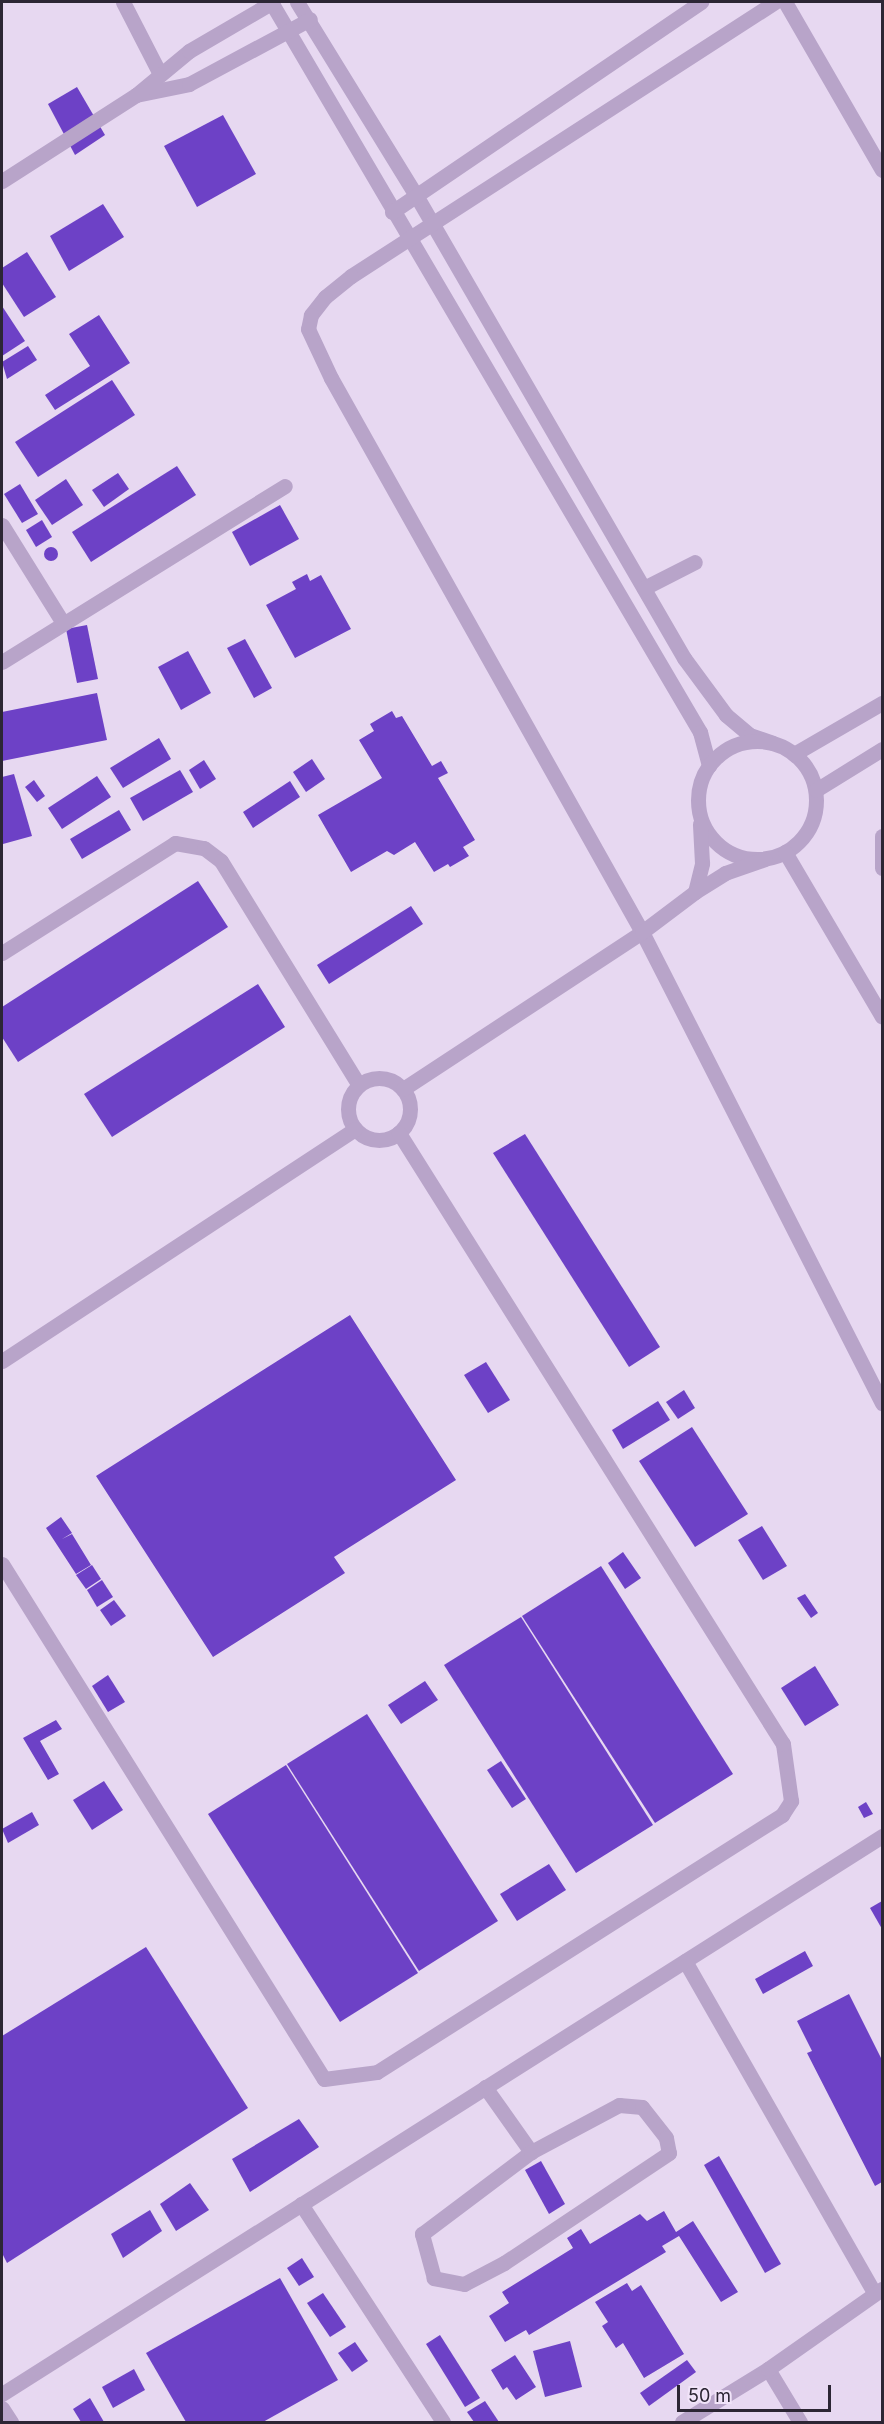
<!DOCTYPE html>
<style>
body{margin:0}
#map{position:relative;width:884px;height:2424px;overflow:hidden;background:#e7d8f1;font-family:Inter,sans-serif}
div>[style]{position:absolute}
.building>*{inset:0;background:#6d41c6}
.round{border-radius:50%}
.minor>*{height:15px;margin:-7.5px;padding:0 7.5px;transform-origin:7.5px;border-radius:7.5px;background:#b8a4c9}
.minor>.ring{margin:-7.5px;padding:0;box-sizing:content-box;background:none;border:15px solid #b8a4c9;border-radius:50%}
span{translate:-50% -50%;white-space:nowrap;text-align:center;line-height:1.15;-webkit-text-stroke:6px #f1e4f9;paint-order:stroke}
.frame{position:absolute;inset:0;border:3px solid #2c2634;pointer-events:none}
.scale{position:absolute;left:677px;top:2385px;width:154px;height:27px;box-sizing:border-box;border:3px solid #2c2634;border-top:0;padding-left:8px;font-size:18px;line-height:21px;white-space:nowrap;color:#2c2634;-webkit-text-stroke:4px #f1e4f9;paint-order:stroke}
</style>
<div id="map">
<div class="building">
<div style="clip-path:polygon(77px 87px,105px 135px,75px 155px,48px 104px)"></div>
<div style="clip-path:polygon(223px 115px,256px 174px,197px 207px,164px 146px)"></div>
<div style="clip-path:polygon(103px 204px,124px 237px,69px 271px,50px 236px)"></div>
<div style="clip-path:polygon(27px 252px,56px 297px,24px 317px,2px 283px,2px 268px)"></div>
<div style="clip-path:polygon(2px 306px,25px 341px,2px 356px)"></div>
<div style="clip-path:polygon(99px 315px,130px 363px,55px 410px,45px 395px,90px 366px,69px 334px)"></div>
<div style="clip-path:polygon(28px 346px,37px 360px,7px 379px,2px 362px)"></div>
<div style="clip-path:polygon(112px 380px,135px 415px,38px 477px,15px 442px)"></div>
<div style="clip-path:polygon(177px 466px,196px 495px,91px 562px,72px 532px)"></div>
<div style="clip-path:polygon(118px 473px,129px 489px,104px 507px,92px 490px)"></div>
<div style="clip-path:polygon(66px 479px,83px 505px,52px 525px,35px 500px)"></div>
<div style="clip-path:polygon(20px 484px,38px 514px,22px 523px,4px 494px)"></div>
<div style="clip-path:polygon(280px 505px,299px 539px,250px 566px,232px 532px)"></div>
<div style="clip-path:polygon(42px 520px,52px 537px,36px 547px,26px 530px)"></div>
<div class="round" style="left:44px;top:547px;width:14px;height:14px"></div>
<div style="clip-path:polygon(307px 574px,310px 581px,321px 575px,351px 629px,295px 658px,266px 605px,296px 589px,292px 582px)"></div>
<div style="clip-path:polygon(87px 625px,98px 679px,77px 683px,66px 629px)"></div>
<div style="clip-path:polygon(245px 639px,272px 688px,254px 698px,227px 648px)"></div>
<div style="clip-path:polygon(188px 651px,211px 693px,181px 710px,158px 667px)"></div>
<div style="clip-path:polygon(97px 693px,107px 740px,2px 761px,2px 712px)"></div>
<div style="clip-path:polygon(392px 711px,396px 718px,402px 716px,432px 766px,441px 761px,448px 773px,438px 778px,475px 840px,463px 847px,469px 856px,450px 867px,448px 864px,434px 872px,415px 842px,394px 855px,387px 851px,351px 872px,318px 815px,382px 778px,359px 740px,374px 731px,370px 724px)"></div>
<div style="clip-path:polygon(159px 738px,171px 759px,123px 788px,110px 768px)"></div>
<div style="clip-path:polygon(312px 759px,325px 779px,306px 792px,293px 772px)"></div>
<div style="clip-path:polygon(204px 760px,216px 779px,200px 789px,189px 770px)"></div>
<div style="clip-path:polygon(180px 770px,193px 792px,143px 821px,130px 798px)"></div>
<div style="clip-path:polygon(14px 774px,32px 836px,3px 844px,2px 777px)"></div>
<div style="clip-path:polygon(97px 776px,111px 797px,62px 829px,48px 808px)"></div>
<div style="clip-path:polygon(34px 780px,45px 796px,37px 802px,25px 787px)"></div>
<div style="clip-path:polygon(290px 781px,300px 797px,253px 828px,243px 812px)"></div>
<div style="clip-path:polygon(119px 810px,131px 830px,82px 859px,70px 839px)"></div>
<div style="clip-path:polygon(198px 881px,228px 927px,18px 1062px,2px 1037px,2px 1007px)"></div>
<div style="clip-path:polygon(411px 906px,423px 924px,329px 984px,317px 965px)"></div>
<div style="clip-path:polygon(258px 984px,285px 1027px,112px 1137px,84px 1094px)"></div>
<div style="clip-path:polygon(525px 1134px,660px 1347px,629px 1367px,493px 1153px)"></div>
<div style="clip-path:polygon(350px 1315px,456px 1480px,334px 1557px,345px 1573px,213px 1657px,96px 1476px)"></div>
<div style="clip-path:polygon(486px 1362px,510px 1400px,488px 1413px,464px 1375px)"></div>
<div style="clip-path:polygon(684px 1390px,695px 1408px,678px 1419px,666px 1402px)"></div>
<div style="clip-path:polygon(658px 1401px,670px 1420px,623px 1449px,612px 1430px)"></div>
<div style="clip-path:polygon(692px 1427px,748px 1514px,695px 1547px,639px 1461px)"></div>
<div style="clip-path:polygon(61px 1517px,72px 1533px,62px 1539px,72px 1534px,91px 1565px,76px 1574px,46px 1528px)"></div>
<div style="clip-path:polygon(762px 1526px,787px 1566px,763px 1580px,738px 1540px)"></div>
<div style="clip-path:polygon(623px 1552px,641px 1578px,625px 1589px,608px 1563px)"></div>
<div style="clip-path:polygon(92px 1565px,101px 1579px,86px 1589px,76px 1575px)"></div>
<div style="clip-path:polygon(601px 1566px,733px 1774px,655px 1823px,522px 1616px)"></div>
<div style="clip-path:polygon(102px 1580px,113px 1597px,97px 1607px,87px 1590px)"></div>
<div style="clip-path:polygon(805px 1594px,818px 1613px,811px 1618px,797px 1598px)"></div>
<div style="clip-path:polygon(114px 1600px,126px 1616px,111px 1626px,100px 1610px)"></div>
<div style="clip-path:polygon(521px 1617px,653px 1825px,576px 1873px,444px 1665px)"></div>
<div style="clip-path:polygon(815px 1666px,839px 1705px,805px 1726px,781px 1688px)"></div>
<div style="clip-path:polygon(108px 1675px,125px 1702px,108px 1712px,92px 1686px)"></div>
<div style="clip-path:polygon(425px 1681px,438px 1700px,401px 1724px,388px 1705px)"></div>
<div style="clip-path:polygon(367px 1714px,498px 1921px,419px 1971px,287px 1764px)"></div>
<div style="clip-path:polygon(56px 1720px,62px 1729px,40px 1741px,59px 1774px,48px 1780px,23px 1738px)"></div>
<div style="clip-path:polygon(501px 1761px,526px 1799px,512px 1808px,487px 1770px)"></div>
<div style="clip-path:polygon(286px 1765px,418px 1973px,340px 2022px,208px 1814px)"></div>
<div style="clip-path:polygon(104px 1781px,123px 1810px,92px 1830px,73px 1800px)"></div>
<div style="clip-path:polygon(866px 1802px,873px 1814px,864px 1818px,858px 1807px)"></div>
<div style="clip-path:polygon(32px 1812px,39px 1825px,8px 1843px,2px 1829px)"></div>
<div style="clip-path:polygon(549px 1864px,566px 1890px,517px 1921px,500px 1894px)"></div>
<div style="clip-path:polygon(882px 1901px,882px 1929px,870px 1908px)"></div>
<div style="clip-path:polygon(146px 1947px,248px 2108px,7px 2263px,2px 2253px,2px 2036px)"></div>
<div style="clip-path:polygon(805px 1951px,813px 1966px,763px 1994px,755px 1979px)"></div>
<div style="clip-path:polygon(849px 1994px,882px 2060px,882px 2182px,875px 2186px,807px 2053px,812px 2051px,797px 2021px)"></div>
<div style="clip-path:polygon(299px 2119px,319px 2147px,250px 2192px,232px 2159px)"></div>
<div style="clip-path:polygon(719px 2156px,781px 2264px,765px 2273px,704px 2165px)"></div>
<div style="clip-path:polygon(541px 2161px,565px 2204px,549px 2214px,525px 2170px)"></div>
<div style="clip-path:polygon(190px 2183px,209px 2210px,176px 2231px,160px 2204px)"></div>
<div style="clip-path:polygon(150px 2210px,162px 2231px,123px 2258px,111px 2234px)"></div>
<div style="clip-path:polygon(664px 2211px,676px 2232px,693px 2221px,738px 2292px,721px 2302px,679px 2236px,662px 2246px,666px 2252px,529px 2335px,526px 2330px,505px 2342px,489px 2316px,509px 2303px,502px 2292px,573px 2248px,567px 2238px,581px 2229px,590px 2244px,640px 2214px,647px 2221px)"></div>
<div style="clip-path:polygon(302px 2258px,314px 2277px,299px 2286px,287px 2268px)"></div>
<div style="clip-path:polygon(280px 2278px,338px 2380px,263px 2422px,186px 2422px,146px 2353px)"></div>
<div style="clip-path:polygon(627px 2283px,632px 2291px,641px 2285px,684px 2354px,644px 2378px,623px 2343px,616px 2348px,602px 2326px,608px 2322px,595px 2302px)"></div>
<div style="clip-path:polygon(323px 2293px,346px 2327px,330px 2337px,307px 2303px)"></div>
<div style="clip-path:polygon(440px 2335px,480px 2398px,465px 2407px,426px 2344px)"></div>
<div style="clip-path:polygon(570px 2341px,582px 2387px,545px 2397px,533px 2351px)"></div>
<div style="clip-path:polygon(355px 2342px,368px 2361px,352px 2372px,338px 2353px)"></div>
<div style="clip-path:polygon(515px 2355px,536px 2387px,516px 2400px,507px 2387px,503px 2390px,491px 2370px)"></div>
<div style="clip-path:polygon(687px 2360px,696px 2372px,649px 2406px,640px 2393px)"></div>
<div style="clip-path:polygon(134px 2369px,145px 2390px,113px 2408px,102px 2387px)"></div>
<div style="clip-path:polygon(90px 2398px,104px 2422px,81px 2422px,73px 2409px)"></div>
<div style="clip-path:polygon(485px 2401px,499px 2422px,474px 2422px,467px 2412px)"></div>
</div>
<div class="minor">
<div style="left:123px;top:2px;width:79px;rotate:62.8deg"></div>
<div style="left:271px;top:2px;width:847px;rotate:59.56deg"></div>
<div style="left:700px;top:732px;width:35px;rotate:75deg"></div>
<div style="left:297px;top:2px;width:229px;rotate:58.4deg"></div>
<div style="left:417px;top:197px;width:533px;rotate:59.92deg"></div>
<div style="left:684px;top:658px;width:71px;rotate:53.6deg"></div>
<div style="left:726px;top:715px;width:31px;rotate:40deg"></div>
<div style="left:750px;top:735px;width:24px;rotate:19deg"></div>
<div style="left:775px;top:2px;width:505px;rotate:147.13deg"></div>
<div style="left:351px;top:276px;width:33px;rotate:141deg"></div>
<div style="left:325px;top:297px;width:23px;rotate:128deg"></div>
<div style="left:311px;top:315px;width:14px;rotate:102deg"></div>
<div style="left:308px;top:329px;width:54px;rotate:64.9deg"></div>
<div style="left:331px;top:378px;width:635px;rotate:60.69deg"></div>
<div style="left:642px;top:932px;width:529px;rotate:63deg"></div>
<div style="left:785px;top:2px;width:194px;rotate:60deg"></div>
<div style="left:136px;top:95px;width:54px;rotate:-11.7deg"></div>
<div style="left:189px;top:84px;width:137px;rotate:-28.2deg"></div>
<div style="left:2px;top:181px;width:159px;rotate:-32.7deg"></div>
<div style="left:136px;top:95px;width:69px;rotate:-39.7deg"></div>
<div style="left:189px;top:51px;width:97px;rotate:-30.3deg"></div>
<div style="left:392px;top:212px;width:374px;rotate:-34.2deg"></div>
<div style="left:2px;top:525px;width:115px;rotate:58.1deg"></div>
<div style="left:644px;top:588px;width:57px;rotate:-27deg"></div>
<div style="left:2px;top:662px;width:333px;rotate:-31.9deg"></div>
<div class="ring" style="left:698px;top:741px;width:103px;height:103px"></div>
<div style="left:794px;top:754px;width:102px;rotate:-30.1deg"></div>
<div style="left:816px;top:790px;width:78px;rotate:-31.8deg"></div>
<div style="left:882px;top:836px;width:32px;rotate:90deg"></div>
<div style="left:785px;top:852px;width:191px;rotate:59.5deg"></div>
<div style="left:695px;top:892px;width:30px;rotate:-76deg"></div>
<div style="left:702px;top:863px;width:39px;rotate:-93deg"></div>
<div style="left:2px;top:953px;width:205px;rotate:-32.4deg"></div>
<div style="left:175px;top:843px;width:29px;rotate:10deg"></div>
<div style="left:204px;top:848px;width:21px;rotate:37deg"></div>
<div style="left:221px;top:861px;width:263px;rotate:58.4deg"></div>
<div class="ring" style="left:348px;top:1078px;width:47px;height:47px"></div>
<div style="left:403px;top:1089px;width:286px;rotate:-33.3deg"></div>
<div style="left:642px;top:932px;width:66px;rotate:-37deg"></div>
<div style="left:695px;top:892px;width:36px;rotate:-32deg"></div>
<div style="left:725px;top:873px;width:42px;rotate:-19.3deg"></div>
<div style="left:2px;top:1361px;width:422px;rotate:-33.3deg"></div>
<div style="left:2px;top:1564px;width:607px;rotate:57.98deg"></div>
<div style="left:324px;top:2079px;width:53px;rotate:-7.5deg"></div>
<div style="left:377px;top:2072px;width:480px;rotate:-32.4deg"></div>
<div style="left:782px;top:1815px;width:17px;rotate:-57deg"></div>
<div style="left:791px;top:1801px;width:58px;rotate:-98deg"></div>
<div style="left:783px;top:1744px;width:722px;rotate:-122.15deg"></div>
<div style="left:685px;top:1961px;width:382px;rotate:60.3deg"></div>
<div style="left:485px;top:2087px;width:80px;rotate:54.7deg"></div>
<div style="left:619px;top:2105px;width:23px;rotate:5deg"></div>
<div style="left:642px;top:2107px;width:39px;rotate:52deg"></div>
<div style="left:666px;top:2138px;width:15px;rotate:79deg"></div>
<div style="left:669px;top:2153px;width:198px;rotate:146.3deg"></div>
<div style="left:504px;top:2263px;width:45px;rotate:152.3deg"></div>
<div style="left:464px;top:2284px;width:31px;rotate:-169deg"></div>
<div style="left:434px;top:2278px;width:46px;rotate:-105.3deg"></div>
<div style="left:422px;top:2234px;width:136px;rotate:-37deg"></div>
<div style="left:531px;top:2152px;width:100px;rotate:-28.1deg"></div>
<div style="left:301px;top:2204px;width:260px;rotate:56.9deg"></div>
<div style="left:768px;top:2369px;width:62px;rotate:58.9deg"></div>
<div style="left:2px;top:2394px;width:1042px;rotate:-32.38deg"></div>
<div style="left:2px;top:2408px;width:17px;rotate:57deg"></div>
<div style="left:682px;top:2422px;width:101px;rotate:-31.6deg"></div>
<div style="left:768px;top:2369px;width:139px;rotate:-35.1deg"></div>
</div>
<div class="frame"></div>
<div class="scale">50 m</div>
</div>
